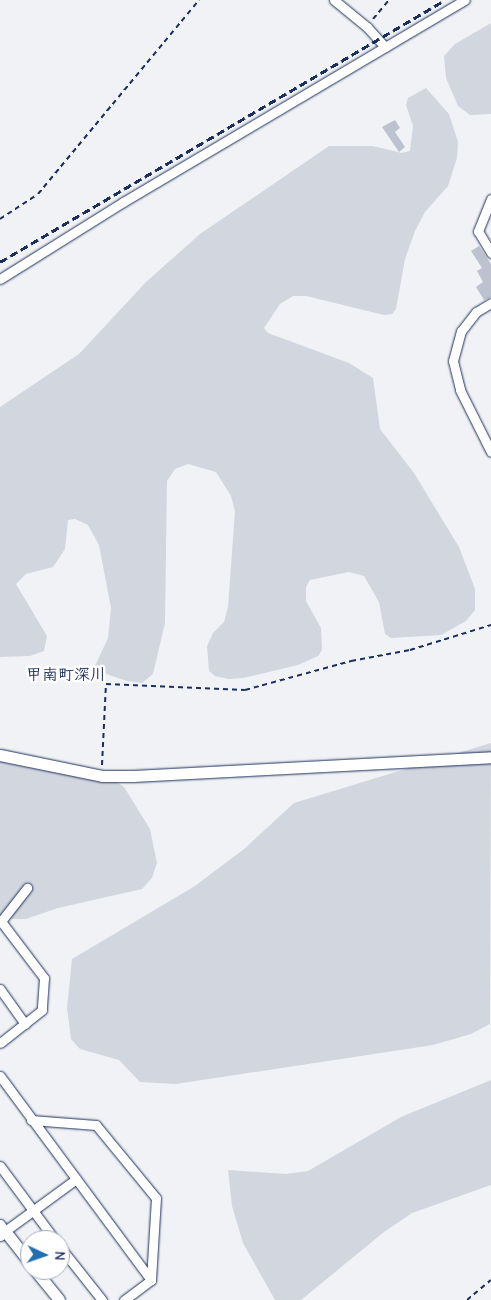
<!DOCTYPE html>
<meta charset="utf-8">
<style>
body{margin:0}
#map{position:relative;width:491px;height:1300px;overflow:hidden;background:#f1f2f5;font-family:"Comic Neue","Klee One",sans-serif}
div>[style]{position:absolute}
.green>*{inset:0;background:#d2d6df}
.building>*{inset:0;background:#bcc2d0}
.path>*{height:2px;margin-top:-1px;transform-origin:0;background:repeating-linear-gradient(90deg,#1b2f5e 0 5px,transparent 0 9px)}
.roads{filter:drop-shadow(0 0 1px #1b2f5e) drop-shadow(0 0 1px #1b2f5e)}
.minor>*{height:9px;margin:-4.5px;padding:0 4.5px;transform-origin:4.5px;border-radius:4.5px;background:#fff}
.tertiary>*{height:11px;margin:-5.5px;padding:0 5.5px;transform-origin:5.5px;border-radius:5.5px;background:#fff}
.rail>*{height:3px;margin-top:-1.5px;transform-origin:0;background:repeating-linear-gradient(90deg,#1b2f5e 0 8px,transparent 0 12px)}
span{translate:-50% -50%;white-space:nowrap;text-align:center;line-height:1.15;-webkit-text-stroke:5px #fff;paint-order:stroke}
.quarter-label{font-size:16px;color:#1b2f5e;font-weight:700}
.north{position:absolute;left:20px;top:1230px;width:50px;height:50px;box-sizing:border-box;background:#fff;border:1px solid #a4acbf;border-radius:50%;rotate:93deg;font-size:14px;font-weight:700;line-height:20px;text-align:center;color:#1b2f5e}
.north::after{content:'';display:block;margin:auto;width:18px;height:22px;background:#1f6fb2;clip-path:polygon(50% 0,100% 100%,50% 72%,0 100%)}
</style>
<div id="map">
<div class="green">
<div style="clip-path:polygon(491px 23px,491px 114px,470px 115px,458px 106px,446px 78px,444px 56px,455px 44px)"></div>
<div style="clip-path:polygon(426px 88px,449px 114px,458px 142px,457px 158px,448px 186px,425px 212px,415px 231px,405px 259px,396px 309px,392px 314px,384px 315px,306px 296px,293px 296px,280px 304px,264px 328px,268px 333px,349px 363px,373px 378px,380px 429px,414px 473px,459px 547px,475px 589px,475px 610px,466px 621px,441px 635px,391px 638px,385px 634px,379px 602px,364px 576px,349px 572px,310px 580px,306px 587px,306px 601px,321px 628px,322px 650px,318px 656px,298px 665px,243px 678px,229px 679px,215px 676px,209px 671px,207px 646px,213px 633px,224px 622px,228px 607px,235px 511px,231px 496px,216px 472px,188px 464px,175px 469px,167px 481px,165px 623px,153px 674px,142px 683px,127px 681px,100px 672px,95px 666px,108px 638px,111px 608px,99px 545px,88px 525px,75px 519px,68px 520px,65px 549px,53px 567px,26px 574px,16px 584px,47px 636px,44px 651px,30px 656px,0 657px,0 407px,79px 354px,146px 282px,200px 234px,329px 146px,373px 146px,402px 153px,410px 151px,413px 126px,406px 105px,408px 98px)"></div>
<div style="clip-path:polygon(491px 743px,490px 1024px,471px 1034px,433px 1045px,176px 1084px,140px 1082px,119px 1060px,80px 1049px,71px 1039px,67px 1008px,72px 959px,195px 886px,244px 849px,294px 803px)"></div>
<div style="clip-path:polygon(0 751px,109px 777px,124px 787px,150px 829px,157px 863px,152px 878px,142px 889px,58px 908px,26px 919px,0 919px)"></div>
<div style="clip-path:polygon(491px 1080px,491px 1185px,412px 1213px,384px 1232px,301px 1300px,275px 1300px,243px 1243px,232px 1206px,228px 1170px,286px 1174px,308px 1171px,401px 1117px)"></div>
</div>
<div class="building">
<div style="clip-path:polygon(395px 120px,400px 128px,395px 132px,405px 147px,399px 152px,382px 127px)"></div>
<div style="clip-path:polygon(479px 246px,491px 264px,491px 297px,484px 300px,476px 287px,483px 282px,477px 271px,482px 268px,471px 251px)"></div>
</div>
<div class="path">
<div style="left:373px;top:19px;width:25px;rotate:-50deg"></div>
<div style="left:0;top:219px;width:45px;rotate:-33.3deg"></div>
<div style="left:38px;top:194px;width:252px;rotate:-50.3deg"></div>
<div style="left:102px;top:765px;width:81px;rotate:-87.2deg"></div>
<div style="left:106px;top:684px;width:139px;rotate:2.5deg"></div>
<div style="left:245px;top:690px;width:110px;rotate:-15.3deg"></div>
<div style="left:351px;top:661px;width:60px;rotate:-10.6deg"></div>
<div style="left:410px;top:650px;width:85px;rotate:-17.2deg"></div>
<div style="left:467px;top:1300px;width:31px;rotate:-40deg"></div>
</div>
<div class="roads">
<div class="minor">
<div style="left:334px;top:0;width:43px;rotate:39.3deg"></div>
<div style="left:367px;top:27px;width:27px;rotate:48deg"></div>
<div style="left:491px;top:199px;width:35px;rotate:112deg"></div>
<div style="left:478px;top:231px;width:26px;rotate:59deg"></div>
<div style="left:0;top:279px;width:145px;rotate:-32deg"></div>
<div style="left:123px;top:202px;width:397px;rotate:-30.6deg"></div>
<div style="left:491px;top:303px;width:17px;rotate:149deg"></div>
<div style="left:476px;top:312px;width:24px;rotate:128deg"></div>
<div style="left:461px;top:331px;width:31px;rotate:105deg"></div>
<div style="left:453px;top:361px;width:30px;rotate:76deg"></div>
<div style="left:460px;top:390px;width:69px;rotate:63.4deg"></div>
<div style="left:0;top:920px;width:73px;rotate:52.8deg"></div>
<div style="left:44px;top:978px;width:32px;rotate:94deg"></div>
<div style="left:42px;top:1010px;width:53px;rotate:141.8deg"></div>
<div style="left:2px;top:920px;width:41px;rotate:-52deg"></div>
<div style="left:0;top:989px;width:43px;rotate:54.5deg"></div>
<div style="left:0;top:1076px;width:254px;rotate:53.5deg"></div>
<div style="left:31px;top:1120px;width:65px;rotate:4.4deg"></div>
<div style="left:96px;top:1125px;width:94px;rotate:50.6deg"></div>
<div style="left:156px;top:1198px;width:82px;rotate:93.5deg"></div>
<div style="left:151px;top:1280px;width:34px;rotate:143deg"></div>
<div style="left:0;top:1166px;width:92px;rotate:53.4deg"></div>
<div style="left:0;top:1224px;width:9px;rotate:54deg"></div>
<div style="left:5px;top:1231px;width:88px;rotate:-36.2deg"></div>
<div style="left:60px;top:1247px;width:68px;rotate:51.6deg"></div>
</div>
<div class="tertiary">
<div style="left:0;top:755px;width:104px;rotate:11.6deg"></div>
<div style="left:102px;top:776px;width:31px"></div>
<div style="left:133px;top:776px;width:359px;rotate:-3deg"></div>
<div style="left:0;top:1235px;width:6px;rotate:-39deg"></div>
<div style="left:5px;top:1231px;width:41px;rotate:52deg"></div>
<div style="left:35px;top:1270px;width:38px;rotate:51deg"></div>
</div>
</div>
<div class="rail">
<div style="left:0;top:262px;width:516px;rotate:-30.49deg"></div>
</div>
<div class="quarter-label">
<span style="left:66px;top:675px">甲南町深川</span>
</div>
<div class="north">N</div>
</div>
